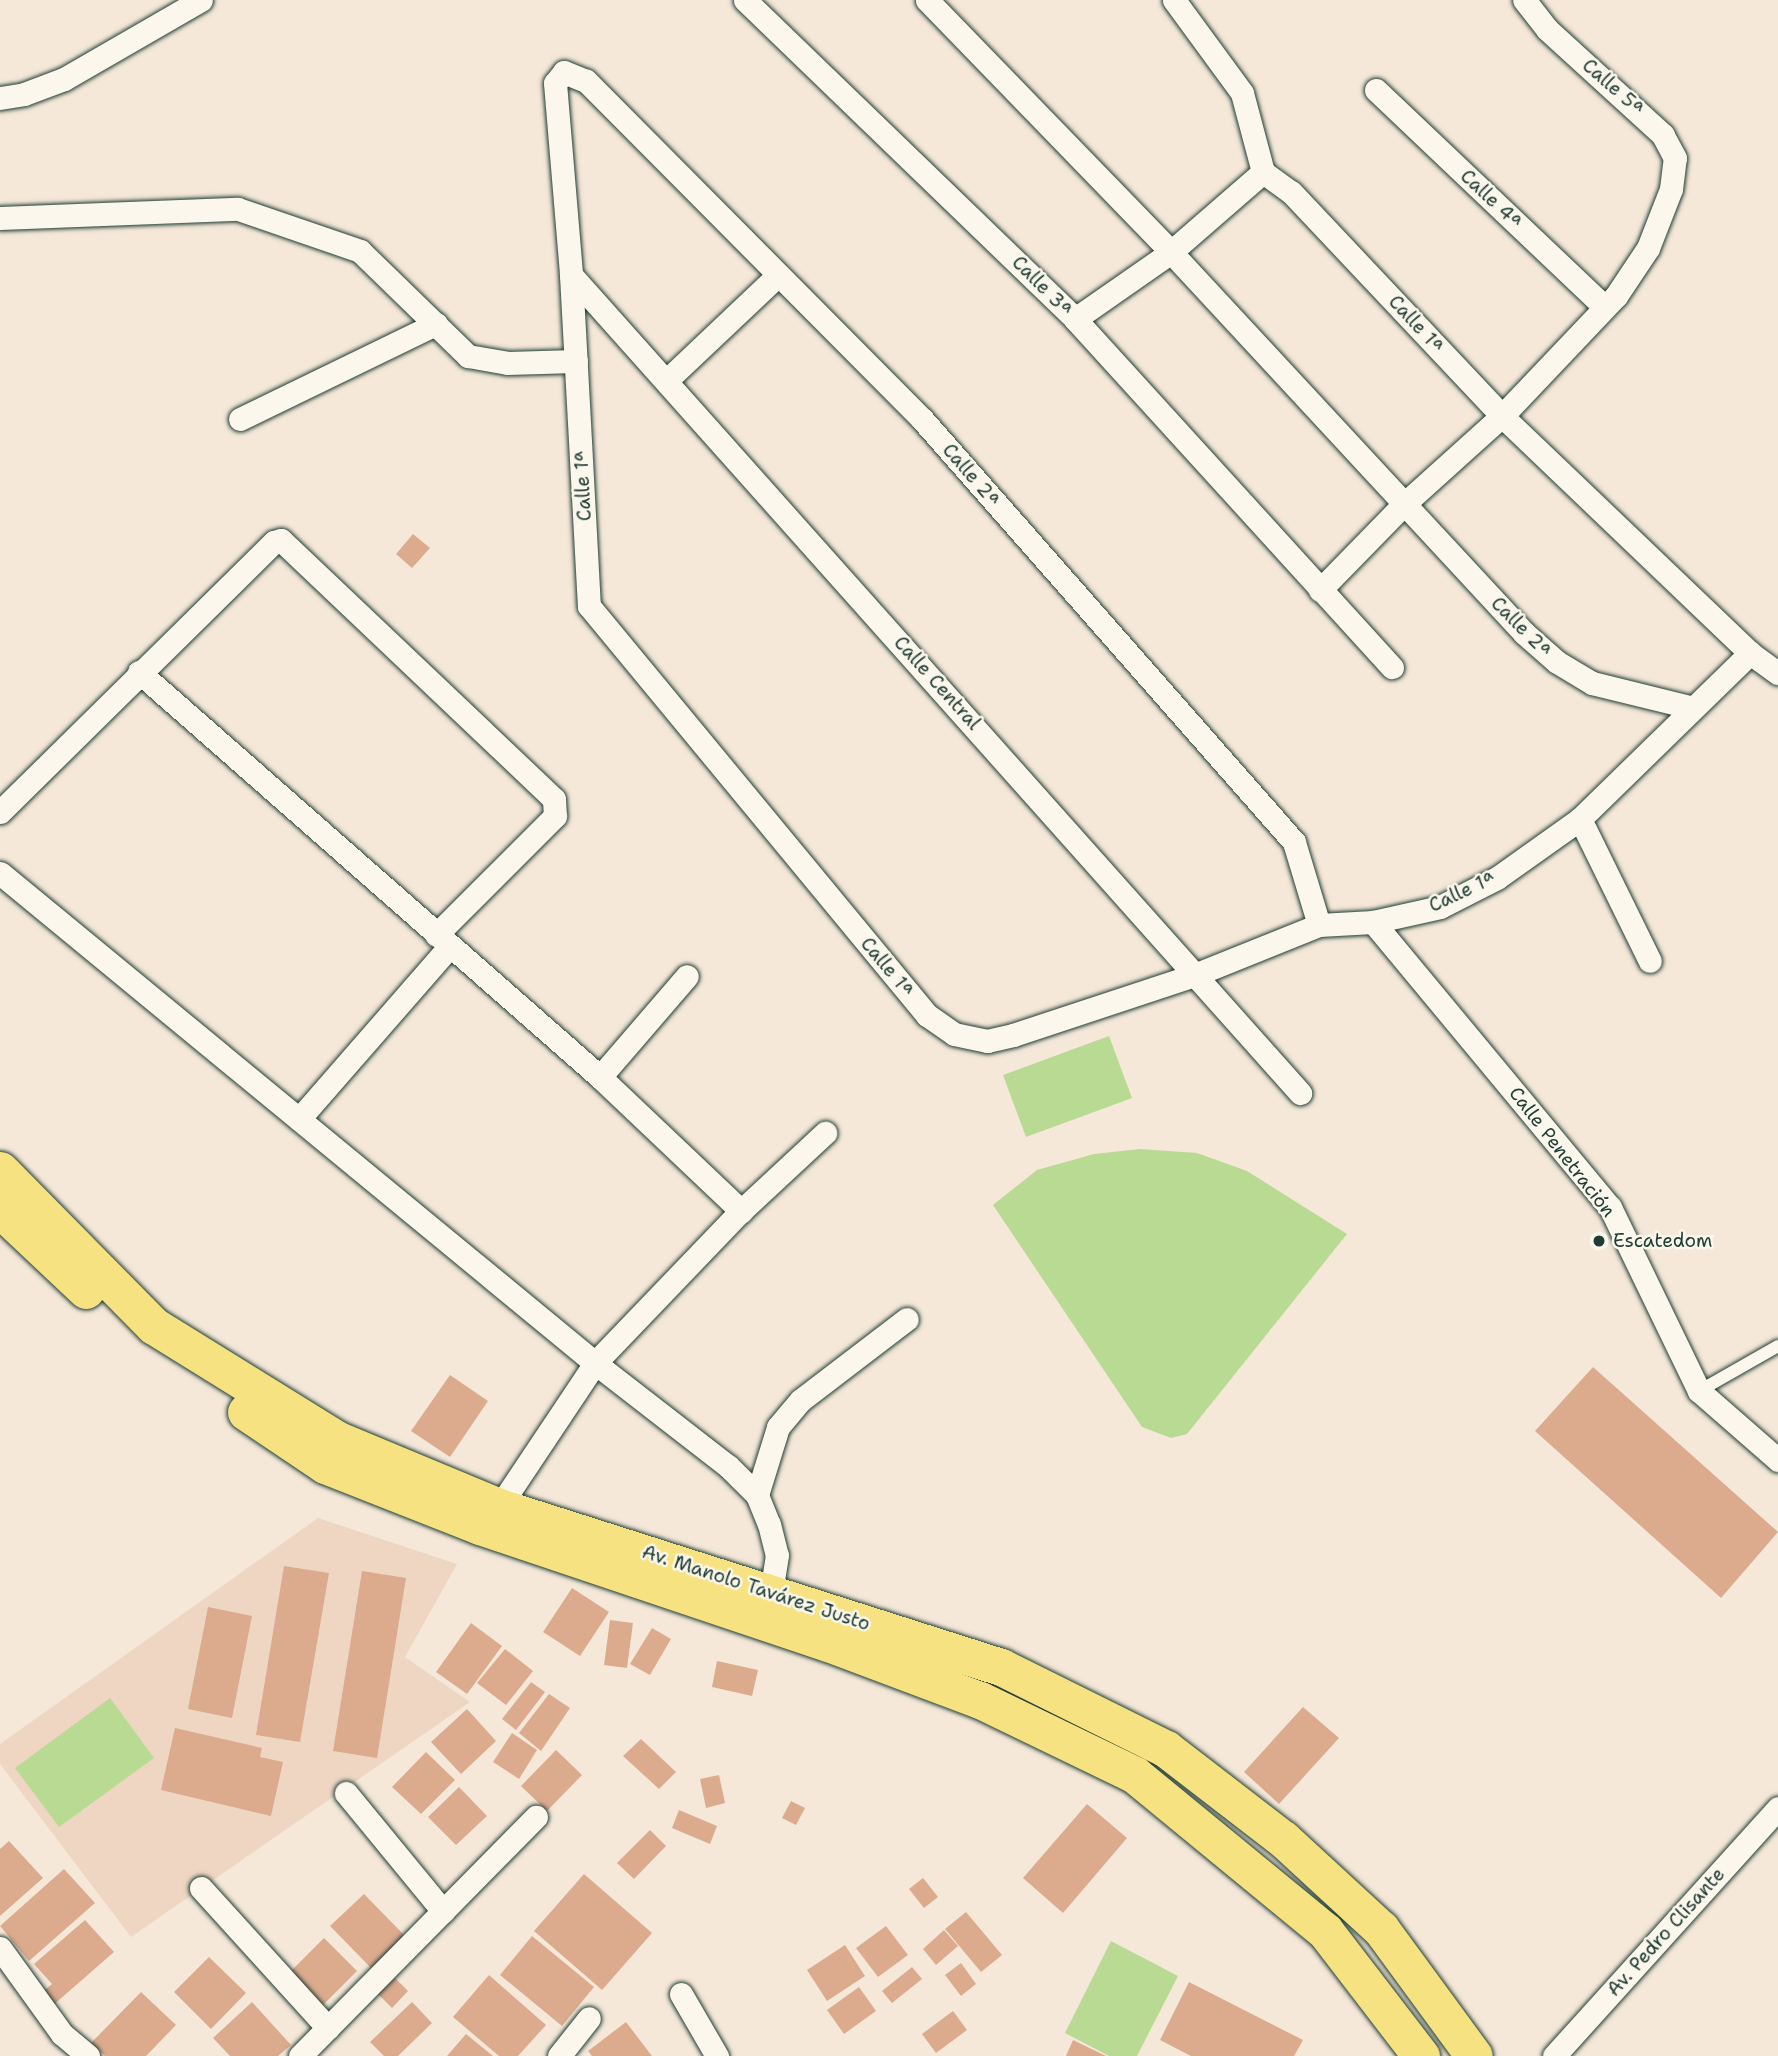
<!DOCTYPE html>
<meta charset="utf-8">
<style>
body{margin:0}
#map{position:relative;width:1778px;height:2056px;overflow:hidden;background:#f5e8d9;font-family:"Shantell Sans",sans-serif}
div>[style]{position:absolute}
.built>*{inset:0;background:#eed6c2}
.green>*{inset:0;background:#b9da93}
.building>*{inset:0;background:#dcab8e}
.roads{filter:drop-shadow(0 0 2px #1f3d34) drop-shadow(0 0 2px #1f3d34)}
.lane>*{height:12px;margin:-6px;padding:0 6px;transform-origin:6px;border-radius:6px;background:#fbf7ec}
.street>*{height:23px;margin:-11.5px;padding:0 11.5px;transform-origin:11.5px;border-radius:11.5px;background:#fbf7ec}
.primary>*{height:37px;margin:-18.5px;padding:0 18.5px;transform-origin:18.5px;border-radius:18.5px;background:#f7e281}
.dots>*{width:19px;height:19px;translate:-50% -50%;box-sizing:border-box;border:4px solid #fbf7ec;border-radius:50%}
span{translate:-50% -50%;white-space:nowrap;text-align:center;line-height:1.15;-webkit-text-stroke:5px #fbf7ec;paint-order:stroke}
.street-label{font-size:19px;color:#1f3d34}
.poi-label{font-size:19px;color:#1f3d34}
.left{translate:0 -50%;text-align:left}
</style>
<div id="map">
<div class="built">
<div style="clip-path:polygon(318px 1518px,457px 1564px,405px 1657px,470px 1702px,131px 1937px,0 1764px,0 1744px)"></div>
</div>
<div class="green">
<div style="clip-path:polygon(1109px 1036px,1132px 1098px,1026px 1137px,1003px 1075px)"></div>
<div style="clip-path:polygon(1140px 1149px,1197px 1153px,1247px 1171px,1347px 1234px,1187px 1434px,1171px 1438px,1142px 1427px,993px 1205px,1037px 1170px,1094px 1154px)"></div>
<div style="clip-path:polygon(110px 1698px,154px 1758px,59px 1827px,15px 1768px)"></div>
<div style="clip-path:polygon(1111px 1941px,1178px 1976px,1137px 2056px,1109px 2056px,1065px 2033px)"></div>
</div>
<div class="building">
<div style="clip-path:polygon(413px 534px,430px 548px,412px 568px,396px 554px)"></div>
<div style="clip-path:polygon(1593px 1367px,1778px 1532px,1721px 1598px,1535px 1431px)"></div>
<div style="clip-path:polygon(450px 1375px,488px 1401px,450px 1457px,411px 1431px)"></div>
<div style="clip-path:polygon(284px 1566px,329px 1573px,300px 1742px,256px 1735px)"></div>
<div style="clip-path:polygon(362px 1571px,406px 1578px,377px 1758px,333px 1751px)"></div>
<div style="clip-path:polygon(572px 1588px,609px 1612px,580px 1656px,543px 1632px)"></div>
<div style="clip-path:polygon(208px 1607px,252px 1616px,232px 1718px,188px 1709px)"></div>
<div style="clip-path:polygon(610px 1620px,633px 1623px,627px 1668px,604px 1665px)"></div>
<div style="clip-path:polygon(471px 1623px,502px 1646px,467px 1694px,436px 1672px)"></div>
<div style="clip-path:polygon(652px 1628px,671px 1639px,650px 1675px,630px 1664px)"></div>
<div style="clip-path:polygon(505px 1649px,533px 1671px,506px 1705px,477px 1683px)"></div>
<div style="clip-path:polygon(717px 1661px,758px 1670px,752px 1696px,712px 1687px)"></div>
<div style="clip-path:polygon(531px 1682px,545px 1692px,516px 1730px,502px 1719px)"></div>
<div style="clip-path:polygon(549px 1694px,570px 1708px,541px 1751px,519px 1733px)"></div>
<div style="clip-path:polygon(1303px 1707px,1339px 1738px,1279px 1804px,1244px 1772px)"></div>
<div style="clip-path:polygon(467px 1709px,496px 1741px,461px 1774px,431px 1742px)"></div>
<div style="clip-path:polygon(175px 1728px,262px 1748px,260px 1757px,283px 1762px,271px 1816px,161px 1790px)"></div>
<div style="clip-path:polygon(512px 1733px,537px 1750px,519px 1779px,493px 1762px)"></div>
<div style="clip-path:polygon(641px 1739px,676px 1772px,659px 1789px,623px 1756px)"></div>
<div style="clip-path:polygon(556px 1750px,582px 1775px,547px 1811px,521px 1786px)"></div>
<div style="clip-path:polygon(426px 1752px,455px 1780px,421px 1814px,392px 1787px)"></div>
<div style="clip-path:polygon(719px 1775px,725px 1803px,706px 1808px,700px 1779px)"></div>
<div style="clip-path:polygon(459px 1787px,487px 1816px,456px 1845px,428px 1817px)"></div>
<div style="clip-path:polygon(791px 1801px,805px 1808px,796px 1825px,782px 1818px)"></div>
<div style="clip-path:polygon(1087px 1804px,1127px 1838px,1063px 1913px,1023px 1878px)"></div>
<div style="clip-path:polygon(679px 1810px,717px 1826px,710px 1844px,672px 1828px)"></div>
<div style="clip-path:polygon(650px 1830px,666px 1846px,634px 1879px,617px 1863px)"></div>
<div style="clip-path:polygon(9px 1841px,43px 1878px,0 1916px,0 1849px)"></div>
<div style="clip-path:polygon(64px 1869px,95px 1903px,29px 1961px,0 1926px)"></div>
<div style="clip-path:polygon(584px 1874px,652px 1933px,602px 1990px,534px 1931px)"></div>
<div style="clip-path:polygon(923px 1878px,938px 1897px,924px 1908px,909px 1889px)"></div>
<div style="clip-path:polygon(364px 1894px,405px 1936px,371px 1968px,330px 1926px)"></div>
<div style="clip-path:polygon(966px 1912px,1002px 1955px,981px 1972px,945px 1929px)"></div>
<div style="clip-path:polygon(85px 1920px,114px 1952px,51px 2007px,40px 1994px,52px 1984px,34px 1964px)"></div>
<div style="clip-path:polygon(886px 1926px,908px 1955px,878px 1977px,856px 1948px)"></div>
<div style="clip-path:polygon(944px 1930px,958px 1946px,936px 1965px,923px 1949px)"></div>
<div style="clip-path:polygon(532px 1936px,594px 1987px,562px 2026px,500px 1975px)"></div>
<div style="clip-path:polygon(324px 1938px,357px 1971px,321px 2007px,288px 1974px)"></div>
<div style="clip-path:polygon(845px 1945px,865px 1976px,827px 2001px,807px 1970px)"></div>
<div style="clip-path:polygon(209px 1957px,246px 1993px,211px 2029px,174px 1992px)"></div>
<div style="clip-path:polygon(961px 1963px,976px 1984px,961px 1996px,945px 1975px)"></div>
<div style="clip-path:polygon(912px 1967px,922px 1979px,892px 2003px,882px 1991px)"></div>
<div style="clip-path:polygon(489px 1975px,546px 2025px,518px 2056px,499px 2056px,453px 2017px)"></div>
<div style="clip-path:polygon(395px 1978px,408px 1991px,392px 2008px,378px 1994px)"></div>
<div style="clip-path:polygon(1189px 1982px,1303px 2040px,1294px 2056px,1191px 2056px,1160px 2040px)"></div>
<div style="clip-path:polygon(859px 1987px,876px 2011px,844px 2034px,827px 2010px)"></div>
<div style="clip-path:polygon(141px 1992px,176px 2025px,146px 2056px,105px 2056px,91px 2043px)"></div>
<div style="clip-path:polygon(252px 2002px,291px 2045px,278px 2056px,230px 2056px,213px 2038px)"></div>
<div style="clip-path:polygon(412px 2002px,432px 2023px,398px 2056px,384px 2056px,370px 2042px)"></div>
<div style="clip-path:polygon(953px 2011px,967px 2030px,936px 2053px,922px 2034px)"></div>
<div style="clip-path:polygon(626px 2022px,652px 2056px,592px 2056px,588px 2051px)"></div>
<div style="clip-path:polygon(466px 2034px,493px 2056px,447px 2056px)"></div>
<div style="clip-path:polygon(1073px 2040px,1106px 2056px,1066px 2056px)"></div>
</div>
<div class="roads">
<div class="lane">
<div style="left:1699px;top:1391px;width:91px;rotate:-29.7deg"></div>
</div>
<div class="street">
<div style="left:745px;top:0;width:459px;rotate:44deg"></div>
<div style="left:1075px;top:319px;width:471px;rotate:47.7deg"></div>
<div style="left:927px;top:0;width:351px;rotate:45.9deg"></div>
<div style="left:1171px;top:252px;width:519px;rotate:47.18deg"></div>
<div style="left:1524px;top:633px;width:44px;rotate:41.3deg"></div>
<div style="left:1557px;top:662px;width:41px;rotate:31deg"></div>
<div style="left:1592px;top:683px;width:101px;rotate:13.8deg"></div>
<div style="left:1174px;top:0;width:115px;rotate:53.8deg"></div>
<div style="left:1242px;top:93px;width:82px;rotate:75.1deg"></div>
<div style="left:1376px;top:90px;width:315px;rotate:43.5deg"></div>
<div style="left:0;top:98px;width:24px;rotate:-9deg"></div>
<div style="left:24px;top:94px;width:43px;rotate:-20.6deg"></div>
<div style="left:64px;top:79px;width:158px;rotate:-30deg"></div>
<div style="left:1263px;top:172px;width:34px;rotate:36deg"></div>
<div style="left:1291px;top:192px;width:308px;rotate:46.7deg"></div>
<div style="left:1502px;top:416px;width:343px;rotate:43.7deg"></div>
<div style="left:1750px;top:653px;width:34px;rotate:36deg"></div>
<div style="left:0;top:218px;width:238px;rotate:-2.2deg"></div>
<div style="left:238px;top:209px;width:129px;rotate:19deg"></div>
<div style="left:360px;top:251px;width:151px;rotate:44.2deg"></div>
<div style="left:468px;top:356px;width:40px;rotate:10deg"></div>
<div style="left:507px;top:363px;width:69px;rotate:-1.7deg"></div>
<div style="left:571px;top:275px;width:1096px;rotate:48.29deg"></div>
<div style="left:1075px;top:319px;width:117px;rotate:-34.9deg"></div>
<div style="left:1171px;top:252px;width:122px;rotate:-41deg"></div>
<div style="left:667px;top:380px;width:153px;rotate:-43.4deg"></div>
<div style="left:240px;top:419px;width:218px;rotate:-25.9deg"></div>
<div style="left:1320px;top:590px;width:119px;rotate:-45.7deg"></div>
<div style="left:1403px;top:505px;width:133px;rotate:-42deg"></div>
<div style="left:1502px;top:416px;width:166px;rotate:-46.5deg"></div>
<div style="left:1616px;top:296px;width:58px;rotate:-56.3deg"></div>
<div style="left:1648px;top:248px;width:63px;rotate:-68.7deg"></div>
<div style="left:1671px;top:189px;width:31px;rotate:-83deg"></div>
<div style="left:1675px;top:158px;width:26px;rotate:-118deg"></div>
<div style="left:1663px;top:135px;width:157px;rotate:-137.6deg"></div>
<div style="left:1547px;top:29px;width:37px;rotate:-128deg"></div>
<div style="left:139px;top:672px;width:614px;rotate:41.3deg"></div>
<div style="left:600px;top:1077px;width:195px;rotate:43.5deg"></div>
<div style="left:0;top:812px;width:385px;rotate:-44.6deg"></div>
<div style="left:274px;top:542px;width:7px;rotate:-16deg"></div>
<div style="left:281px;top:540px;width:376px;rotate:43.5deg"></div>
<div style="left:554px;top:799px;width:17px;rotate:87deg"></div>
<div style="left:555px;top:816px;width:168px;rotate:135deg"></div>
<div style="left:1580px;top:819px;width:158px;rotate:63.8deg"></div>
<div style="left:0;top:873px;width:771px;rotate:39.47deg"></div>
<div style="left:595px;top:1363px;width:168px;rotate:37.8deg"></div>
<div style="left:728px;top:1466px;width:41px;rotate:45deg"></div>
<div style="left:757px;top:1495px;width:31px;rotate:68deg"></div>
<div style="left:769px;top:1524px;width:32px;rotate:76deg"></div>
<div style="left:777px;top:1555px;width:37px;rotate:99deg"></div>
<div style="left:1373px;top:922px;width:371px;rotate:50.3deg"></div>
<div style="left:1610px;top:1207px;width:204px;rotate:64.2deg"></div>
<div style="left:1699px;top:1391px;width:105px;rotate:41.1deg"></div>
<div style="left:1319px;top:925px;width:87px;rotate:-106.8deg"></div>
<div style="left:1294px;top:842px;width:563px;rotate:-131.33deg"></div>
<div style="left:922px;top:419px;width:477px;rotate:-134.8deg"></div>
<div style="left:586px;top:81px;width:24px;rotate:-158deg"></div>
<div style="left:564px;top:72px;width:14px;rotate:129deg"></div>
<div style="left:555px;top:83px;width:193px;rotate:85.2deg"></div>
<div style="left:571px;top:275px;width:331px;rotate:86.9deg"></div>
<div style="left:589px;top:606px;width:531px;rotate:50.43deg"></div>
<div style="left:927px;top:1015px;width:33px;rotate:35deg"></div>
<div style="left:954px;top:1034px;width:34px;rotate:12deg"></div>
<div style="left:987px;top:1041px;width:27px;rotate:-13deg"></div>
<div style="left:1013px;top:1035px;width:194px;rotate:-18.3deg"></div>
<div style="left:1197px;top:974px;width:131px;rotate:-21.9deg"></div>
<div style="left:1319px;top:925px;width:54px;rotate:-3.2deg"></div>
<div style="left:1373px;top:922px;width:69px;rotate:-12.6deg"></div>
<div style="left:1440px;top:907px;width:64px;rotate:-27deg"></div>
<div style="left:1497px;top:878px;width:102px;rotate:-35.4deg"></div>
<div style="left:1580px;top:819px;width:238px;rotate:-44.3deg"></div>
<div style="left:600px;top:1077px;width:133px;rotate:-49.3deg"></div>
<div style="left:299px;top:1119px;width:230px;rotate:-48.9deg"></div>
<div style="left:757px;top:1495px;width:71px;rotate:-72.8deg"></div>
<div style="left:778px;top:1427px;width:35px;rotate:-50deg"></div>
<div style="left:801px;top:1400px;width:133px;rotate:-37.4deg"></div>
<div style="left:499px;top:1507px;width:173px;rotate:-56.3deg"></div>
<div style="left:595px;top:1363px;width:211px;rotate:-46.2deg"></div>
<div style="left:741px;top:1211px;width:115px;rotate:-42.9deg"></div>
<div style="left:346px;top:1793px;width:153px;rotate:50.6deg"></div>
<div style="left:201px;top:1888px;width:189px;rotate:47.8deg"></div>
<div style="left:0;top:1948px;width:106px;rotate:54.2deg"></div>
<div style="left:62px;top:2034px;width:34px;rotate:40deg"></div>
<div style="left:681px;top:1994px;width:72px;rotate:59.9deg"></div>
<div style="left:300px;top:2056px;width:336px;rotate:-45.4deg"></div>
<div style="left:559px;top:2056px;width:48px;rotate:-51.7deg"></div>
<div style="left:1554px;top:2056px;width:334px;rotate:-47.9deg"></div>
</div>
<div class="primary">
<div style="left:0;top:1170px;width:219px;rotate:45.4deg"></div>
<div style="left:154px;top:1326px;width:214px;rotate:31.8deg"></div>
<div style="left:336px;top:1439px;width:177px;rotate:22.6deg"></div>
<div style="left:499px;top:1507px;width:527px;rotate:17.68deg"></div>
<div style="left:1001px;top:1667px;width:184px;rotate:26.4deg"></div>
<div style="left:1166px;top:1749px;width:148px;rotate:37.6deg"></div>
<div style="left:1283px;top:1839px;width:133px;rotate:42.6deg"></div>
<div style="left:1381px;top:1929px;width:157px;rotate:53.8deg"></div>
<div style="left:0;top:1209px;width:118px;rotate:43.3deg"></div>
<div style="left:246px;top:1412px;width:95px;rotate:33.9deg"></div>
<div style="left:325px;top:1465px;width:167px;rotate:21.5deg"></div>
<div style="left:480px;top:1526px;width:367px;rotate:18.6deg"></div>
<div style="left:828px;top:1643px;width:162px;rotate:20.6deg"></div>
<div style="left:980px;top:1700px;width:172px;rotate:25.8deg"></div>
<div style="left:1135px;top:1775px;width:246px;rotate:39.4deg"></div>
<div style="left:1325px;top:1931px;width:158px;rotate:52.5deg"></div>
</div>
</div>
<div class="dots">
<div style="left:1599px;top:1241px;background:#1f3d34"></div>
</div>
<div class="street-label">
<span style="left:1613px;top:87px;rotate:41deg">Calle 5ª</span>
<span style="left:1491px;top:199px;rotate:43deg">Calle 4ª</span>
<span style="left:1042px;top:286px;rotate:45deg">Calle 3ª</span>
<span style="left:1416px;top:324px;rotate:47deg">Calle 1ª</span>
<span style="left:971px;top:475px;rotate:49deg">Calle 2ª</span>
<span style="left:583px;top:486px;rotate:-93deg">Calle 1ª</span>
<span style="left:1521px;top:627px;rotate:45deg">Calle 2ª</span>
<span style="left:937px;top:683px;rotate:48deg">Calle Central</span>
<span style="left:1462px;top:892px;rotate:-25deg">Calle 1ª</span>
<span style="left:887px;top:967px;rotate:50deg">Calle 1ª</span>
<span style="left:1562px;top:1152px;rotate:52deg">Calle Penetración</span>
<span style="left:756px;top:1588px;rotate:18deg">Av. Manolo Tavárez Justo</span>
<span style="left:1666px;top:1932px;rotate:-48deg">Av. Pedro Clisante</span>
</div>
<div class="poi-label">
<span class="left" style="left:1613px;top:1241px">Escatedom</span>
</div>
</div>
